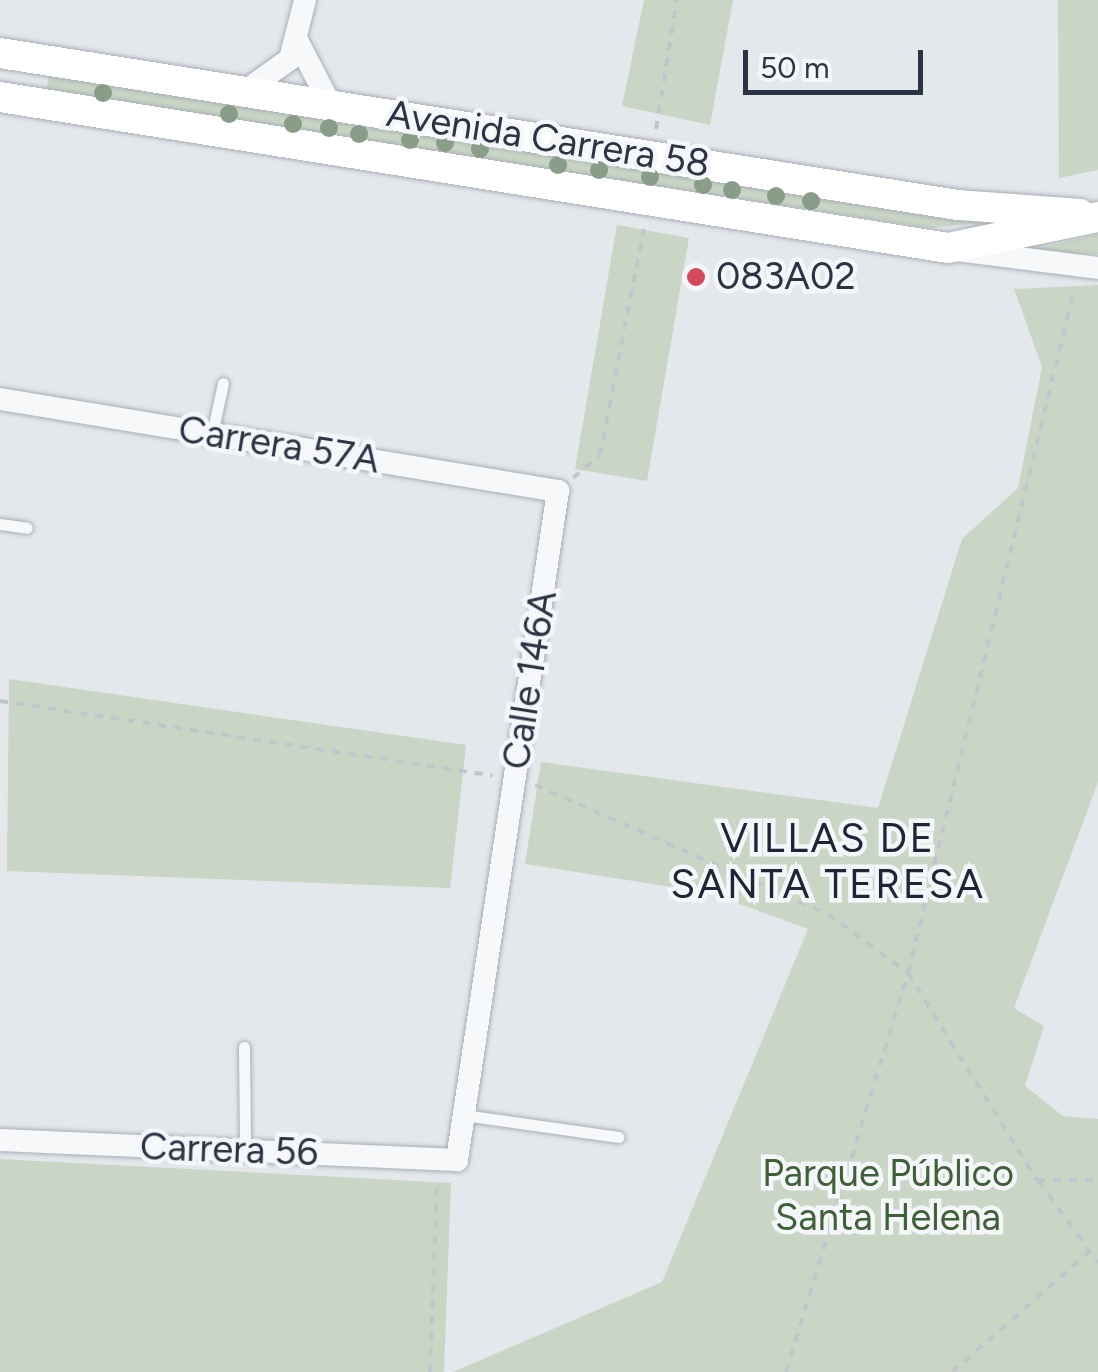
<!DOCTYPE html>
<meta charset="utf-8">
<style>
body{margin:0}
#map{position:relative;width:1098px;height:1372px;overflow:hidden;background:#e4e7ec;font-family:Figtree,sans-serif}
div>[style]{position:absolute}
.green>*{inset:0;background:#c9d6c5}
.path>*{height:4px;margin-top:-2px;transform-origin:0;background:repeating-linear-gradient(90deg,#c2c5cb 0 8px,transparent 0 16px)}
.roads{filter:drop-shadow(0 0 2px #a9aeb7) drop-shadow(0 0 2px #a9aeb7)}
.lane>*{height:11px;margin:-5.5px;padding:0 5.5px;transform-origin:5.5px;border-radius:5.5px;background:#f7f8fa}
.street>*{height:22px;margin:-11px;padding:0 11px;transform-origin:11px;border-radius:11px;background:#f7f8fa}
.secondary>*{height:30px;margin:-15px;padding:0 15px;transform-origin:15px;border-radius:15px;background:#fff}
.trees>*{width:18px;height:18px;margin:-9px;border-radius:50%;background:#899d89}
.dots>*{width:28px;height:28px;translate:-50% -50%;box-sizing:border-box;border:5px solid #f4f6f9;border-radius:50%}
span{translate:-50% -50%;white-space:nowrap;text-align:center;line-height:1.15;-webkit-text-stroke:9px #f4f6f9;paint-order:stroke}
.street-label{font-size:38px;color:#2b3445}
.poi-label{font-size:38px;color:#2b3445}
.left{translate:0 -50%;text-align:left}
.park-label{font-size:38px;color:#3f6138}
.neighbourhood-label{font-size:40px;color:#1d2536;letter-spacing:2.5px}
.scale{position:absolute;left:743px;top:50px;width:180px;height:45px;box-sizing:border-box;border:5px solid #2b3445;border-top:0;padding-left:12px;font-size:30px;line-height:35px;white-space:nowrap;color:#2b3445;-webkit-text-stroke:8px #f4f6f9;paint-order:stroke}
</style>
<div id="map">
<div class="green">
<div style="clip-path:polygon(644px 0,733px 0,710px 125px,622px 106px)"></div>
<div style="clip-path:polygon(1058px 0,1098px 0,1098px 170px,1059px 178px)"></div>
<div style="clip-path:polygon(49px 75px,1022px 219px,930px 228px,46px 91px)"></div>
<div style="clip-path:polygon(617px 225px,689px 238px,647px 481px,575px 469px)"></div>
<div style="clip-path:polygon(1098px 234px,1098px 254px,1025px 252px)"></div>
<div style="clip-path:polygon(1098px 285px,1098px 782px,1014px 1008px,1044px 1026px,1025px 1086px,1063px 1116px,1098px 1119px,1098px 1372px,453px 1372px,662px 1282px,808px 929px,710px 893px,525px 864px,541px 762px,878px 808px,962px 539px,1018px 488px,1042px 367px,1014px 289px)"></div>
<div style="clip-path:polygon(9px 679px,466px 745px,450px 888px,7px 871px)"></div>
<div style="clip-path:polygon(0 1159px,451px 1183px,444px 1372px,0 1372px)"></div>
</div>
<div class="path">
<div style="left:656px;top:129px;width:131px;rotate:-80.8deg"></div>
<div style="left:573px;top:478px;width:35px;rotate:-40deg"></div>
<div style="left:600px;top:455px;width:230px;rotate:-79deg"></div>
<div style="left:0;top:701px;width:498px;rotate:8.6deg"></div>
<div style="left:535px;top:785px;width:320px;rotate:23.8deg"></div>
<div style="left:828px;top:914px;width:99px;rotate:36.4deg"></div>
<div style="left:908px;top:973px;width:244px;rotate:58.1deg"></div>
<div style="left:1037px;top:1180px;width:61px"></div>
<div style="left:1039px;top:1182px;width:100px;rotate:53.9deg"></div>
<div style="left:430px;top:1372px;width:188px;rotate:-87.9deg"></div>
<div style="left:786px;top:1372px;width:417px;rotate:-73deg"></div>
<div style="left:908px;top:973px;width:699px;rotate:-76.34deg"></div>
<div style="left:952px;top:1372px;width:181px;rotate:-41.2deg"></div>
</div>
<div class="roads">
<div class="lane">
<div style="left:212px;top:434px;width:52px;rotate:-77.8deg"></div>
<div style="left:0;top:524px;width:27px;rotate:8deg"></div>
<div style="left:244px;top:1047px;width:103px;rotate:89.4deg"></div>
<div style="left:464px;top:1115px;width:156px;rotate:8.1deg"></div>
</div>
<div class="street">
<div style="left:298px;top:42px;width:72px;rotate:62.7deg"></div>
<div style="left:244px;top:92px;width:57px;rotate:-35.7deg"></div>
<div style="left:290px;top:59px;width:61px;rotate:-75.7deg"></div>
<div style="left:956px;top:250px;width:143px;rotate:7.2deg"></div>
<div style="left:0;top:399px;width:566px;rotate:9.36deg"></div>
<div style="left:558px;top:491px;width:677px;rotate:98.59deg"></div>
<div style="left:457px;top:1160px;width:457px;rotate:-177.5deg"></div>
</div>
<div class="secondary">
<div style="left:0;top:53px;width:970px;rotate:9.02deg"></div>
<div style="left:958px;top:205px;width:122px;rotate:4.2deg"></div>
<div style="left:0;top:97px;width:960px;rotate:9.05deg"></div>
<div style="left:948px;top:248px;width:153px;rotate:-11.7deg"></div>
</div>
</div>
<div class="trees">
<div style="left:103px;top:93px"></div>
<div style="left:229px;top:114px"></div>
<div style="left:293px;top:124px"></div>
<div style="left:329px;top:128px"></div>
<div style="left:359px;top:134px"></div>
<div style="left:410px;top:140px"></div>
<div style="left:445px;top:143px"></div>
<div style="left:480px;top:149px"></div>
<div style="left:558px;top:165px"></div>
<div style="left:599px;top:170px"></div>
<div style="left:650px;top:177px"></div>
<div style="left:703px;top:185px"></div>
<div style="left:732px;top:190px"></div>
<div style="left:776px;top:196px"></div>
<div style="left:811px;top:201px"></div>
</div>
<div class="dots">
<div style="left:696px;top:277px;background:#d1495b"></div>
</div>
<div class="street-label">
<span style="left:548px;top:139px;rotate:9deg">Avenida Carrera 58</span>
<span style="left:279px;top:445px;rotate:9deg">Carrera 57A</span>
<span style="left:530px;top:680px;rotate:-81deg">Calle 146A</span>
<span style="left:229px;top:1150px;rotate:2deg">Carrera 56</span>
</div>
<div class="poi-label">
<span class="left" style="left:716px;top:277px">083A02</span>
</div>
<div class="park-label">
<span style="left:888px;top:1196px">Parque Público<br>Santa Helena</span>
</div>
<div class="neighbourhood-label">
<span style="left:828px;top:861px">VILLAS DE<br>SANTA TERESA</span>
</div>
<div class="scale">50 m</div>
</div>
